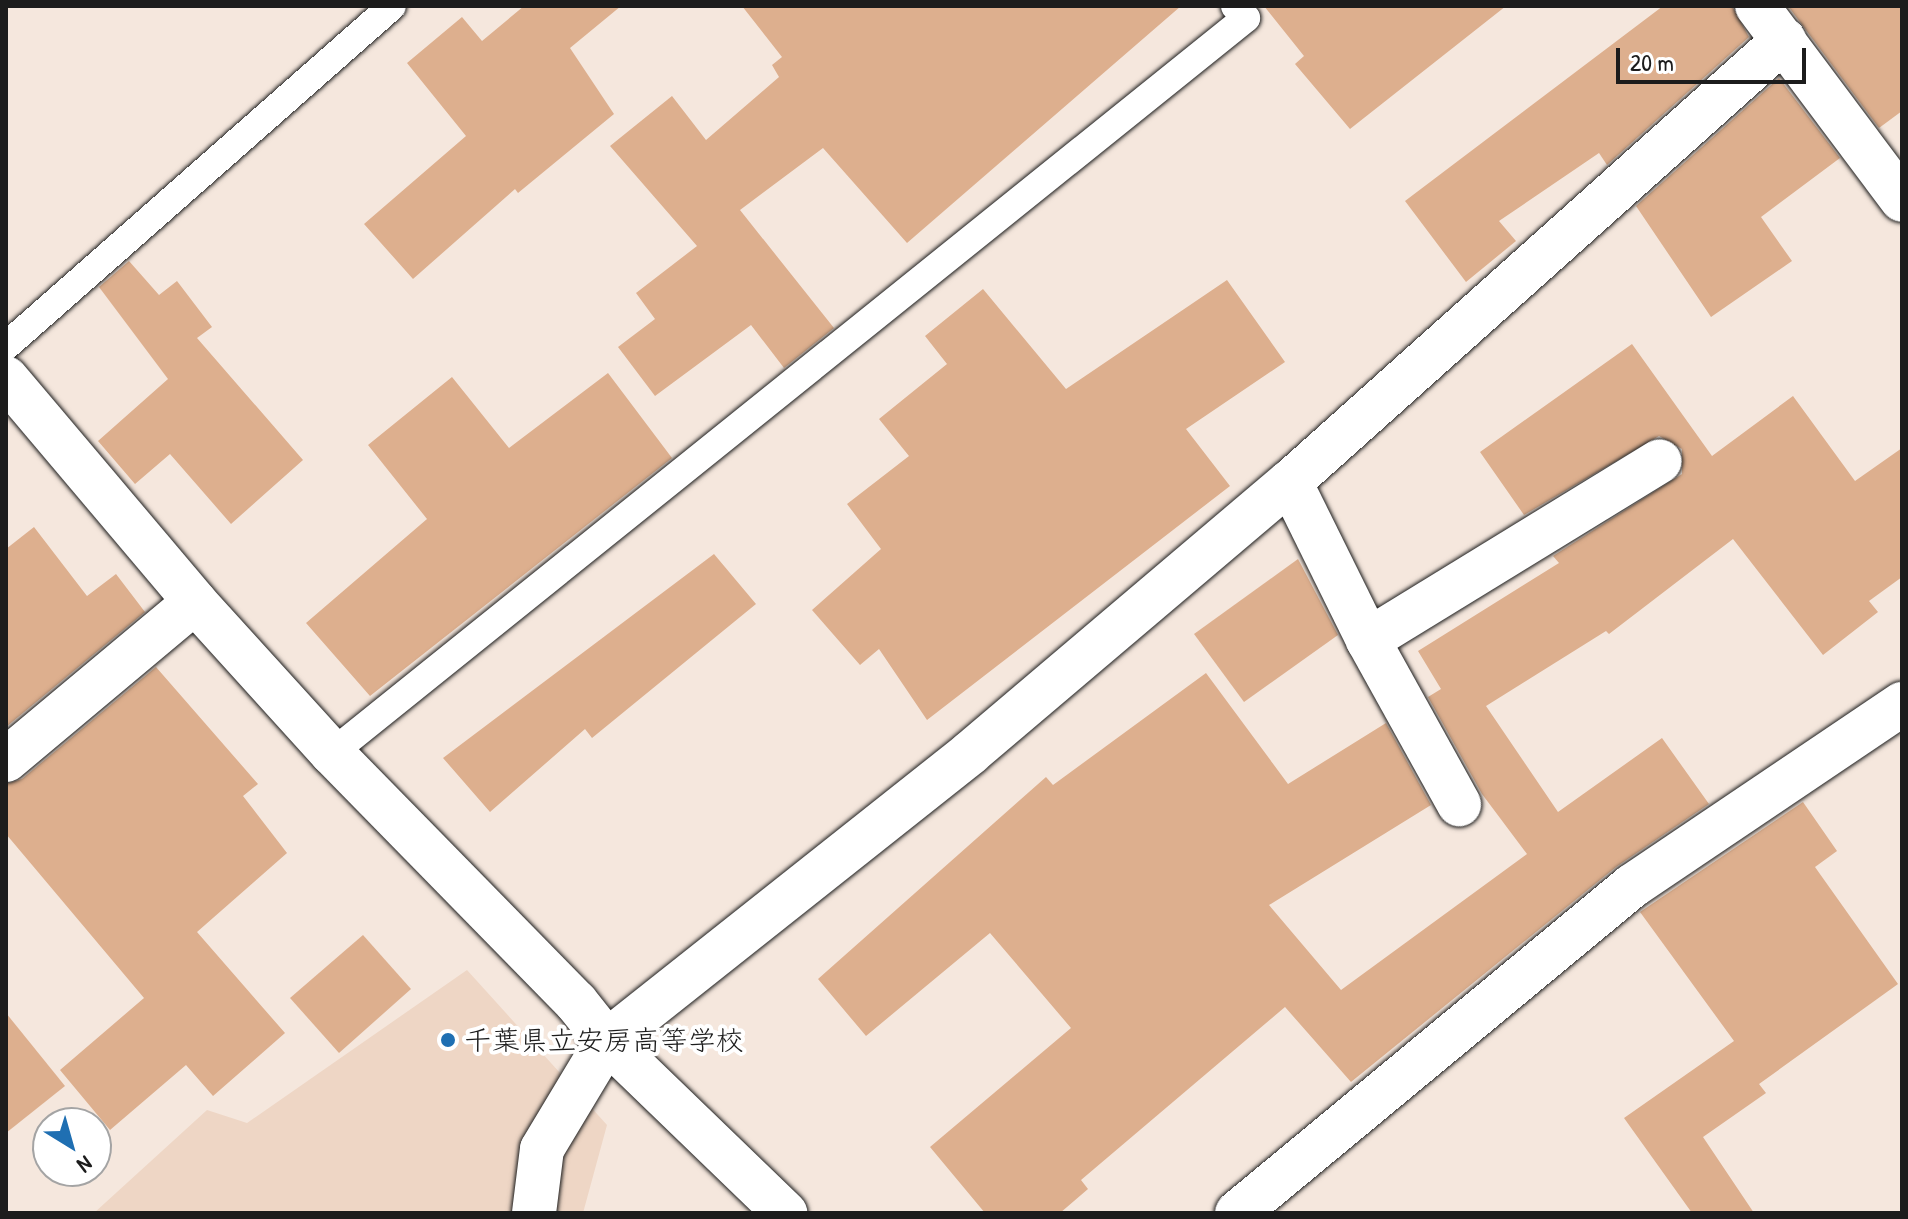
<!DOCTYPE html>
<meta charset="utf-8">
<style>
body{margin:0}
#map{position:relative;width:1908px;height:1219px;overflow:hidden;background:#f5e7dd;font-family:"Patrick Hand","Klee One",sans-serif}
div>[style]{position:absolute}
.built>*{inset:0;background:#eed6c5}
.building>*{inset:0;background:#ddaf8e}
.roads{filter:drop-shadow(0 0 2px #1c1c1c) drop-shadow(0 0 2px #1c1c1c)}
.lane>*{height:28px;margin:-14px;padding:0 14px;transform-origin:14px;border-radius:14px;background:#fff}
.street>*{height:44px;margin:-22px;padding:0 22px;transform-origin:22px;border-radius:22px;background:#fff}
.secondary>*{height:44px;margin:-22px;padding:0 22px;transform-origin:22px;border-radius:22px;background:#fff}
.dots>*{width:22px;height:22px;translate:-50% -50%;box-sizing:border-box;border:4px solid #fff;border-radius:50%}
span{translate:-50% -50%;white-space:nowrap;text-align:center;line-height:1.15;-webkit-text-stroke:8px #fff;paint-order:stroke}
.poi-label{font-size:28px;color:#1c1c1c}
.left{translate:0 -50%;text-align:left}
.frame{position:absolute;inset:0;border:8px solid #1c1c1c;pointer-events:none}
.north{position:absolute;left:32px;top:1107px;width:80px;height:80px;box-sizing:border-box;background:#fff;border:2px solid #a4a4a4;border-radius:50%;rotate:143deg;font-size:22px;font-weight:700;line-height:32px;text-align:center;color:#1c1c1c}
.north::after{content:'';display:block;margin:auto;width:28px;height:36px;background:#1f6fb2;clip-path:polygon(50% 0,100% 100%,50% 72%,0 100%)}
.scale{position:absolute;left:1616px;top:48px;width:190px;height:36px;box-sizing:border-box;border:4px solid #1c1c1c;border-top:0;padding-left:10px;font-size:24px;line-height:28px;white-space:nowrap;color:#1c1c1c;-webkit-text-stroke:6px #fff;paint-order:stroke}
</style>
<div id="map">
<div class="built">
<div style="clip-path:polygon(467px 970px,607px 1125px,583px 1213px,94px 1213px,207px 1110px,247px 1123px)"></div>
</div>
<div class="building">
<div style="clip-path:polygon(524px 6px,621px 6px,570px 48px,614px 114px,518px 193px,515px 189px,413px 279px,364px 224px,466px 136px,407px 63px,462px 17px,482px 41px)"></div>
<div style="clip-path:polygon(742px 6px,1181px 6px,907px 243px,823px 148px,740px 210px,834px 328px,784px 368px,751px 325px,655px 396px,618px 347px,655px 319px,636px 293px,697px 246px,610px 146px,672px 96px,706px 140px,779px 77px,772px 65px,782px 57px)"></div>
<div style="clip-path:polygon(1264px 6px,1506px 6px,1350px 129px,1295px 64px,1304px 56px)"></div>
<div style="clip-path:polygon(1663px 6px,1732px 6px,1749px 37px,1607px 165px,1599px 153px,1499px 221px,1516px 241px,1466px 282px,1405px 201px)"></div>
<div style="clip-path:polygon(1788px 6px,1902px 6px,1902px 111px,1879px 128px)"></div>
<div style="clip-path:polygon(1779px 78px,1840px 158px,1761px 217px,1792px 261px,1711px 317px,1636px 206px)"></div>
<div style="clip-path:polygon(129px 261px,159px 295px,177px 281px,212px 327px,197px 338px,303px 460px,231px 524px,170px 454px,135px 484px,98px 441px,168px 379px,99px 287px)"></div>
<div style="clip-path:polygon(1227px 280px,1285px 362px,1186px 429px,1230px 486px,927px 720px,879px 649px,860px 665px,812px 610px,881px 549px,847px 504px,909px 456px,879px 419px,947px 364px,925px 336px,983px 289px,1066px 389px)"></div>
<div style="clip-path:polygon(1632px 344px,1712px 456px,1793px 396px,1855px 481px,1902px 448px,1902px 577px,1869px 601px,1878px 612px,1823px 655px,1733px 539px,1609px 634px,1606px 631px,1486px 706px,1558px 812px,1662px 738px,1709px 804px,1616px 867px,1351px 1082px,1285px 1007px,1081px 1180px,1088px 1189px,1060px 1213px,985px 1213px,930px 1147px,1071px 1028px,990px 933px,866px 1036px,818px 979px,1046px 777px,1053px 785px,1206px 673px,1288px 784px,1386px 723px,1431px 805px,1269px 905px,1341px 990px,1527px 854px,1482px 794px,1428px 697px,1441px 689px,1418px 651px,1559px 563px,1553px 556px,1682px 474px,1682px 449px,1659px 436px,1524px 515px,1480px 452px)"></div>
<div style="clip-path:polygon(608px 373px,672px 458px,370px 696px,306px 623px,427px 519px,368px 445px,452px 377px,509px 448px)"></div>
<div style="clip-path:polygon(34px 527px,87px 596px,116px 574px,145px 612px,6px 727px,6px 549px)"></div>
<div style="clip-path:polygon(714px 554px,756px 604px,592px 738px,585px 729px,490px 812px,443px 758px)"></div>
<div style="clip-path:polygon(1298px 559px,1338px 635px,1244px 702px,1194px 634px)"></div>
<div style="clip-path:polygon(156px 667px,258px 784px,243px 796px,287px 853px,197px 932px,285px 1033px,213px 1096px,186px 1065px,110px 1130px,60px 1070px,144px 998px,6px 834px,6px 784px,22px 779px)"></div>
<div style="clip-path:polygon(1803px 802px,1837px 851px,1815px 867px,1898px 984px,1759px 1084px,1766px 1093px,1703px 1137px,1754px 1213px,1692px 1213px,1624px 1118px,1734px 1041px,1640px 912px)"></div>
<div style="clip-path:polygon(363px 935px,411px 989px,339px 1053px,290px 998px)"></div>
<div style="clip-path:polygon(6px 1013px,65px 1086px,6px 1133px)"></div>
</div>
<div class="roads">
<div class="lane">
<div style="left:6px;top:346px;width:514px;rotate:-41.37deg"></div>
<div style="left:332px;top:753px;width:1173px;rotate:-38.8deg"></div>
<div style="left:1246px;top:18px;width:16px;rotate:-133deg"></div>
</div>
<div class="street">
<div style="left:6px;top:378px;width:293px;rotate:49.8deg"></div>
<div style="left:195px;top:602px;width:204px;rotate:47.8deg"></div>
<div style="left:332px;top:753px;width:349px;rotate:45.6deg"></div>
<div style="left:576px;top:1002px;width:50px;rotate:51.5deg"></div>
<div style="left:607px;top:1041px;width:248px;rotate:44deg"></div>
<div style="left:1290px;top:482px;width:176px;rotate:63.7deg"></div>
<div style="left:1368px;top:640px;width:188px;rotate:61deg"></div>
<div style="left:1368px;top:640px;width:342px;rotate:-31.5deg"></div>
<div style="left:6px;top:760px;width:246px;rotate:-39.9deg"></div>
<div style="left:534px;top:1213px;width:64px;rotate:-82.9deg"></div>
<div style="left:542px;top:1149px;width:126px;rotate:-59deg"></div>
<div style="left:607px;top:1041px;width:463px;rotate:-38.4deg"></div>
<div style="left:970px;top:753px;width:419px;rotate:-40.3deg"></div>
<div style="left:1290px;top:482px;width:663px;rotate:-41.82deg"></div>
<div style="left:1237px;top:1213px;width:513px;rotate:-39.62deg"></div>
<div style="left:1632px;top:886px;width:326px;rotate:-34deg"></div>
</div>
<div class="secondary">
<div style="left:1757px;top:6px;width:242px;rotate:53.2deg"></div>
</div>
</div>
<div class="dots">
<div style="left:448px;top:1040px;background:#1f6fb2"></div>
</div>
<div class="poi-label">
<span class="left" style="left:464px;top:1040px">千葉県立安房高等学校</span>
</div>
<div class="frame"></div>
<div class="north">N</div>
<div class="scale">20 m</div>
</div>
